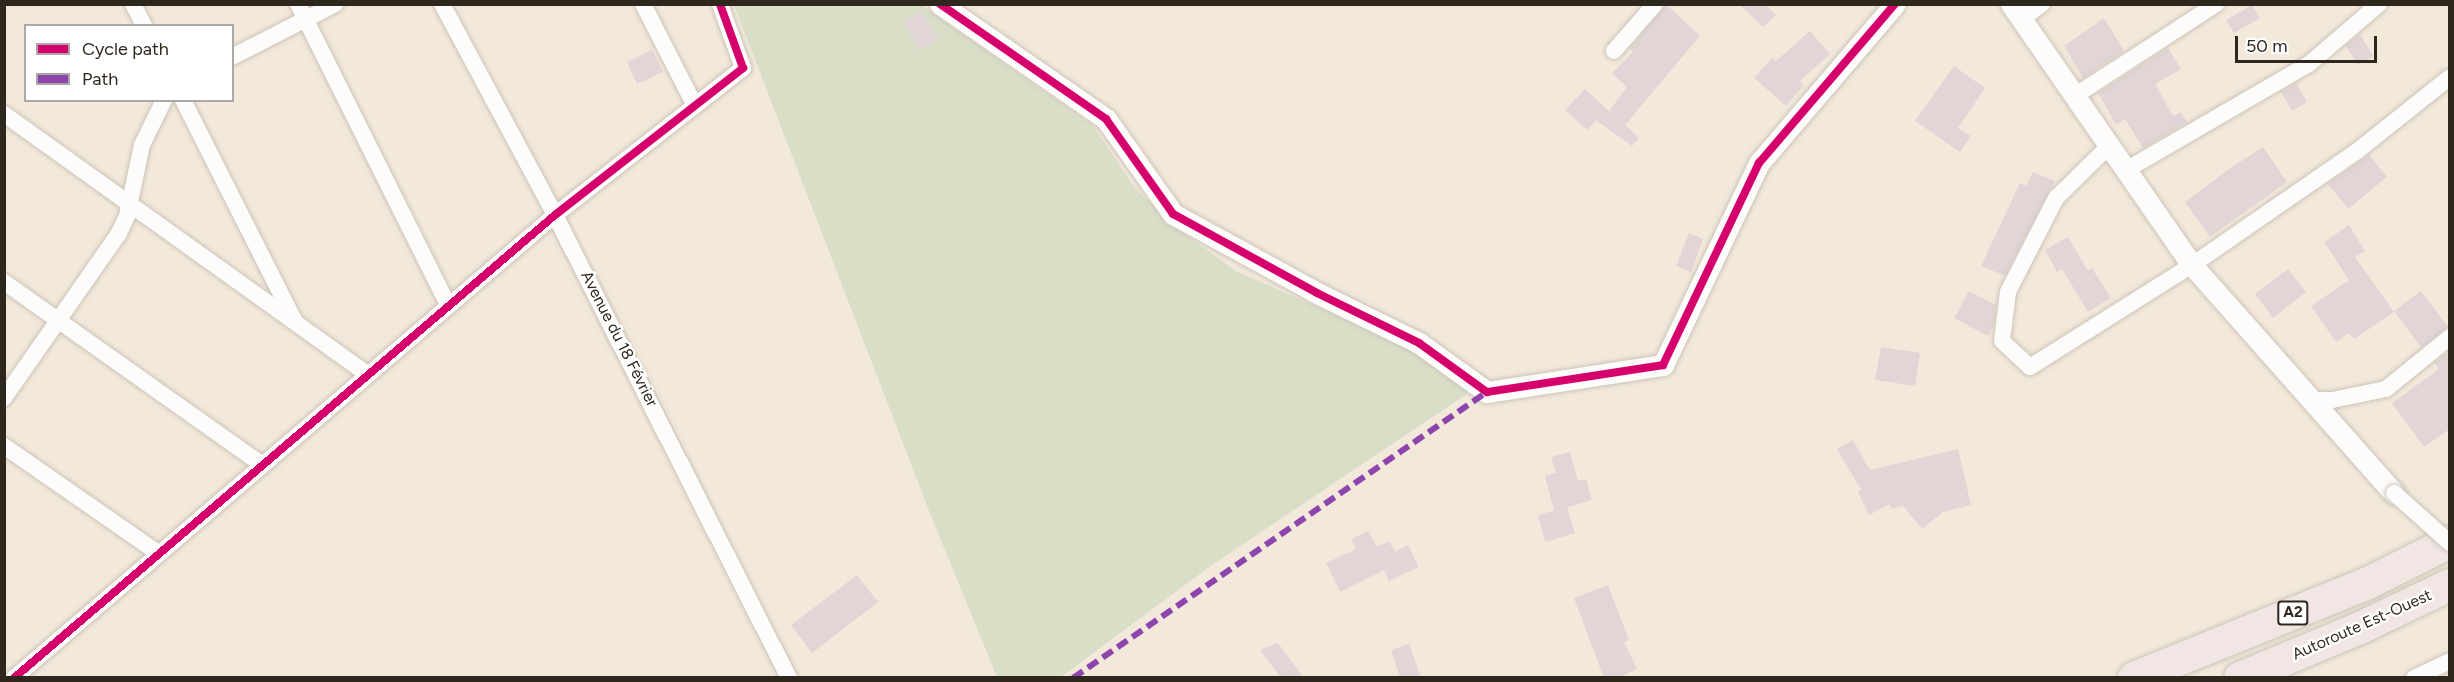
<!DOCTYPE html>
<meta charset="utf-8">
<style>
body{margin:0}
#map{position:relative;width:2454px;height:682px;overflow:hidden;background:#f3e9db;font-family:Figtree,sans-serif}
div>[style]{position:absolute}
.green>*{inset:0;background:#d9dfc7}
.building>*{inset:0;background:#e2d5d6}
.roads{filter:drop-shadow(0 0 2px #ccc4b9) drop-shadow(0 0 2px #ccc4b9)}
.minor>*{height:16px;margin:-8px;padding:0 8px;transform-origin:8px;border-radius:8px;background:#fdfcfa}
.tertiary>*{height:21px;margin:-10.5px;padding:0 10.5px;transform-origin:10.5px;border-radius:10.5px;background:#fdfcfa}
.motorway>*{height:32px;margin:-16px;padding:0 16px;transform-origin:16px;border-radius:16px;background:#f1e6e4}
.bridges{filter:drop-shadow(0 0 2px #ccc4b9) drop-shadow(0 0 2px #ccc4b9)}
.minor-bridge>*{height:16px;margin:-8px;padding:0 8px;transform-origin:8px;border-radius:8px;background:#fdfcfa}
.quiet>*{height:6px;margin-top:-3px;transform-origin:0;background:repeating-linear-gradient(90deg,#8e44ad 0 12px,transparent 0 18px)}
.cycleway>*{height:8px;margin:-4px;padding:0 4px;transform-origin:4px;border-radius:4px;background:#d6006c}
span{translate:-50% -50%;white-space:nowrap;text-align:center;line-height:1.15;-webkit-text-stroke:4.5px #fff;paint-order:stroke}
.shield-label span{padding:2px 4px;background:#fff;border:2px solid;border-radius:4px;-webkit-text-stroke-width:0}
.shield-label{font-size:15px;color:#2e271d;font-weight:700}
.street-label{font-size:16px;color:#2e271d}
.frame{position:absolute;inset:0;border:6px solid #2e271d;pointer-events:none}
.legend{position:absolute;left:24px;top:24px;width:210px;height:78px;box-sizing:border-box;background:#fff;border:2px solid #aba9a5;margin:0;padding:8px 10px;list-style:none;font-size:18px;color:#2e271d}
.legend li{display:flex;align-items:center;gap:12px;height:30px}
.legend b{width:30px;border:2px solid #aba9a5}
.scale{position:absolute;left:2235px;top:36px;width:142px;height:27px;box-sizing:border-box;border:3px solid #2e271d;border-top:0;padding-left:8px;font-size:18px;line-height:21px;white-space:nowrap;color:#2e271d;-webkit-text-stroke:4px #fff;paint-order:stroke}
</style>
<div id="map">
<div class="green">
<div style="clip-path:polygon(734px 5px,921px 5px,1093px 126px,1135px 188px,1171px 224px,1236px 271px,1396px 341px,1466px 385px,1467px 394px,1212px 565px,1061px 677px,997px 677px,931px 516px)"></div>
</div>
<div class="building">
<div style="clip-path:polygon(1666px 4px,1700px 36px,1625px 125px,1639px 138px,1632px 146px,1596px 120px,1587px 130px,1565px 110px,1585px 89px,1609px 111px,1627px 87px,1612px 73px,1633px 52px,1630px 49px)"></div>
<div style="clip-path:polygon(1739px 4px,1765px 4px,1776px 15px,1763px 27px)"></div>
<div style="clip-path:polygon(2252px 5px,2260px 18px,2234px 33px,2226px 20px)"></div>
<div style="clip-path:polygon(922px 11px,938px 40px,919px 50px,903px 21px)"></div>
<div style="clip-path:polygon(2104px 18px,2124px 51px,2083px 78px,2064px 46px)"></div>
<div style="clip-path:polygon(1810px 31px,1830px 54px,1800px 81px,1804px 85px,1786px 106px,1754px 78px,1772px 58px,1776px 61px)"></div>
<div style="clip-path:polygon(2360px 34px,2373px 56px,2358px 65px,2346px 46px)"></div>
<div style="clip-path:polygon(2168px 48px,2181px 69px,2155px 84px,2173px 116px,2181px 112px,2187px 122px,2143px 148px,2125px 119px,2116px 125px,2098px 93px)"></div>
<div style="clip-path:polygon(652px 50px,663px 72px,637px 84px,627px 62px)"></div>
<div style="clip-path:polygon(1954px 66px,1985px 88px,1958px 128px,1971px 136px,1960px 152px,1915px 121px)"></div>
<div style="clip-path:polygon(2296px 83px,2307px 102px,2292px 111px,2281px 92px)"></div>
<div style="clip-path:polygon(2263px 147px,2287px 182px,2210px 237px,2185px 202px,2229px 169px)"></div>
<div style="clip-path:polygon(2369px 155px,2387px 177px,2348px 209px,2328px 184px)"></div>
<div style="clip-path:polygon(2033px 172px,2055px 181px,2005px 276px,1981px 266px,2020px 183px,2026px 186px)"></div>
<div style="clip-path:polygon(2349px 225px,2365px 251px,2355px 257px,2394px 312px,2354px 339px,2349px 333px,2336px 342px,2311px 306px,2349px 280px,2324px 242px)"></div>
<div style="clip-path:polygon(1689px 233px,1703px 239px,1691px 272px,1676px 266px)"></div>
<div style="clip-path:polygon(2068px 237px,2088px 271px,2092px 268px,2111px 298px,2088px 312px,2062px 269px,2057px 272px,2045px 250px)"></div>
<div style="clip-path:polygon(2288px 269px,2306px 292px,2273px 318px,2255px 294px)"></div>
<div style="clip-path:polygon(1969px 291px,1996px 305px,1993px 327px,1988px 336px,1954px 318px)"></div>
<div style="clip-path:polygon(2421px 291px,2448px 327px,2421px 347px,2394px 311px)"></div>
<div style="clip-path:polygon(1881px 347px,1920px 353px,1915px 386px,1875px 380px)"></div>
<div style="clip-path:polygon(2450px 351px,2450px 429px,2424px 447px,2392px 403px,2439px 369px,2434px 363px)"></div>
<div style="clip-path:polygon(1853px 440px,1870px 470px,1958px 449px,1971px 505px,1943px 512px,1922px 529px,1903px 506px,1891px 509px,1890px 504px,1869px 515px,1858px 492px,1861px 490px,1837px 449px)"></div>
<div style="clip-path:polygon(1570px 452px,1578px 481px,1586px 479px,1592px 500px,1554px 511px,1545px 476px,1556px 473px,1551px 457px)"></div>
<div style="clip-path:polygon(1567px 507px,1575px 533px,1545px 542px,1538px 515px)"></div>
<div style="clip-path:polygon(1368px 531px,1377px 547px,1389px 541px,1395px 552px,1408px 545px,1419px 567px,1389px 581px,1384px 570px,1340px 592px,1326px 563px,1356px 549px,1351px 539px)"></div>
<div style="clip-path:polygon(857px 575px,878px 602px,812px 653px,791px 625px)"></div>
<div style="clip-path:polygon(1608px 585px,1629px 640px,1624px 642px,1637px 669px,1619px 678px,1604px 678px,1574px 598px)"></div>
<div style="clip-path:polygon(1278px 643px,1304px 678px,1281px 678px,1260px 650px)"></div>
<div style="clip-path:polygon(1409px 644px,1421px 678px,1400px 678px,1391px 650px)"></div>
</div>
<div class="roads">
<div class="minor">
<div style="left:133px;top:4px;width:25px;rotate:63deg"></div>
<div style="left:298px;top:4px;width:336px;rotate:63.5deg"></div>
<div style="left:442px;top:4px;width:239px;rotate:61.8deg"></div>
<div style="left:555px;top:215px;width:519px;rotate:63.19deg"></div>
<div style="left:643px;top:4px;width:112px;rotate:63deg"></div>
<div style="left:2022px;top:19px;width:25px;rotate:-37deg"></div>
<div style="left:1614px;top:51px;width:62px;rotate:-48.9deg"></div>
<div style="left:232px;top:57px;width:116px;rotate:-27.2deg"></div>
<div style="left:2073px;top:97px;width:171px;rotate:-33deg"></div>
<div style="left:183px;top:100px;width:246px;rotate:63.2deg"></div>
<div style="left:4px;top:114px;width:447px;rotate:35.6deg"></div>
<div style="left:2109px;top:146px;width:74px;rotate:135.5deg"></div>
<div style="left:2056px;top:198px;width:106px;rotate:117.1deg"></div>
<div style="left:2008px;top:292px;width:49px;rotate:97deg"></div>
<div style="left:2002px;top:341px;width:38px;rotate:43deg"></div>
<div style="left:2030px;top:367px;width:191px;rotate:-32.2deg"></div>
<div style="left:2192px;top:265px;width:199px;rotate:-34.6deg"></div>
<div style="left:2356px;top:152px;width:120px;rotate:-38.6deg"></div>
<div style="left:2126px;top:170px;width:211px;rotate:-30.1deg"></div>
<div style="left:2309px;top:64px;width:92px;rotate:-40.6deg"></div>
<div style="left:4px;top:282px;width:315px;rotate:35.3deg"></div>
<div style="left:4px;top:398px;width:201px;rotate:-55.1deg"></div>
<div style="left:119px;top:233px;width:19px;rotate:-65deg"></div>
<div style="left:127px;top:216px;width:73px;rotate:-78.1deg"></div>
<div style="left:142px;top:145px;width:50px;rotate:-63.9deg"></div>
<div style="left:2310px;top:400px;width:22px"></div>
<div style="left:2332px;top:400px;width:55px;rotate:-11.5deg"></div>
<div style="left:2386px;top:389px;width:82px;rotate:-39.1deg"></div>
<div style="left:4px;top:446px;width:188px;rotate:34.8deg"></div>
<div style="left:14px;top:678px;width:712px;rotate:-40.56deg"></div>
<div style="left:555px;top:215px;width:239px;rotate:-38deg"></div>
<div style="left:743px;top:68px;width:68px;rotate:-109.8deg"></div>
<div style="left:2414px;top:678px;width:40px;rotate:-25deg"></div>
</div>
<div class="tertiary">
<div style="left:940px;top:4px;width:202px;rotate:34.7deg"></div>
<div style="left:1106px;top:119px;width:116px;rotate:54.8deg"></div>
<div style="left:1173px;top:214px;width:164px;rotate:28.7deg"></div>
<div style="left:1317px;top:293px;width:114px;rotate:26.1deg"></div>
<div style="left:1419px;top:343px;width:84px;rotate:35.8deg"></div>
<div style="left:1487px;top:392px;width:178px;rotate:-8.7deg"></div>
<div style="left:1663px;top:365px;width:224px;rotate:-64.6deg"></div>
<div style="left:1759px;top:163px;width:209px;rotate:-49.5deg"></div>
<div style="left:2011px;top:4px;width:318px;rotate:55.3deg"></div>
<div style="left:2192px;top:265px;width:305px;rotate:48.5deg"></div>
</div>
<div class="motorway">
<div style="left:2134px;top:678px;width:253px;rotate:-22.1deg"></div>
<div style="left:2368px;top:583px;width:92px;rotate:-26.6deg"></div>
<div style="left:2240px;top:678px;width:128px;rotate:-22.6deg"></div>
<div style="left:2358px;top:629px;width:102px;rotate:-25.6deg"></div>
</div>
</div>
<div class="bridges">
<div class="minor-bridge">
<div style="left:2394px;top:493px;width:75px;rotate:41.8deg"></div>
</div>
</div>
<div class="quiet">
<div style="left:1073px;top:678px;width:503px;rotate:-34.64deg"></div>
</div>
<div class="cycleway">
<div style="left:940px;top:4px;width:202px;rotate:34.7deg"></div>
<div style="left:1106px;top:119px;width:116px;rotate:54.8deg"></div>
<div style="left:1173px;top:214px;width:164px;rotate:28.7deg"></div>
<div style="left:1317px;top:293px;width:114px;rotate:26.1deg"></div>
<div style="left:1419px;top:343px;width:84px;rotate:35.8deg"></div>
<div style="left:1487px;top:392px;width:178px;rotate:-8.7deg"></div>
<div style="left:1663px;top:365px;width:224px;rotate:-64.6deg"></div>
<div style="left:1759px;top:163px;width:209px;rotate:-49.5deg"></div>
<div style="left:14px;top:678px;width:712px;rotate:-40.56deg"></div>
<div style="left:555px;top:215px;width:239px;rotate:-38deg"></div>
<div style="left:743px;top:68px;width:68px;rotate:-109.8deg"></div>
</div>
<div class="shield-label">
<span style="left:2293px;top:613px">A2</span>
</div>
<div class="street-label">
<span style="left:619px;top:339px;rotate:63deg">Avenue du 18 Février</span>
<span style="left:2362px;top:625px;rotate:-24deg">Autoroute Est-Ouest</span>
</div>
<div class="frame"></div>
<ul class="legend">
<li><b style="height:8px;background:#d6006c"></b>Cycle path</li>
<li><b style="height:8px;background:#8e44ad"></b>Path</li>
</ul>
<div class="scale">50 m</div>
</div>
